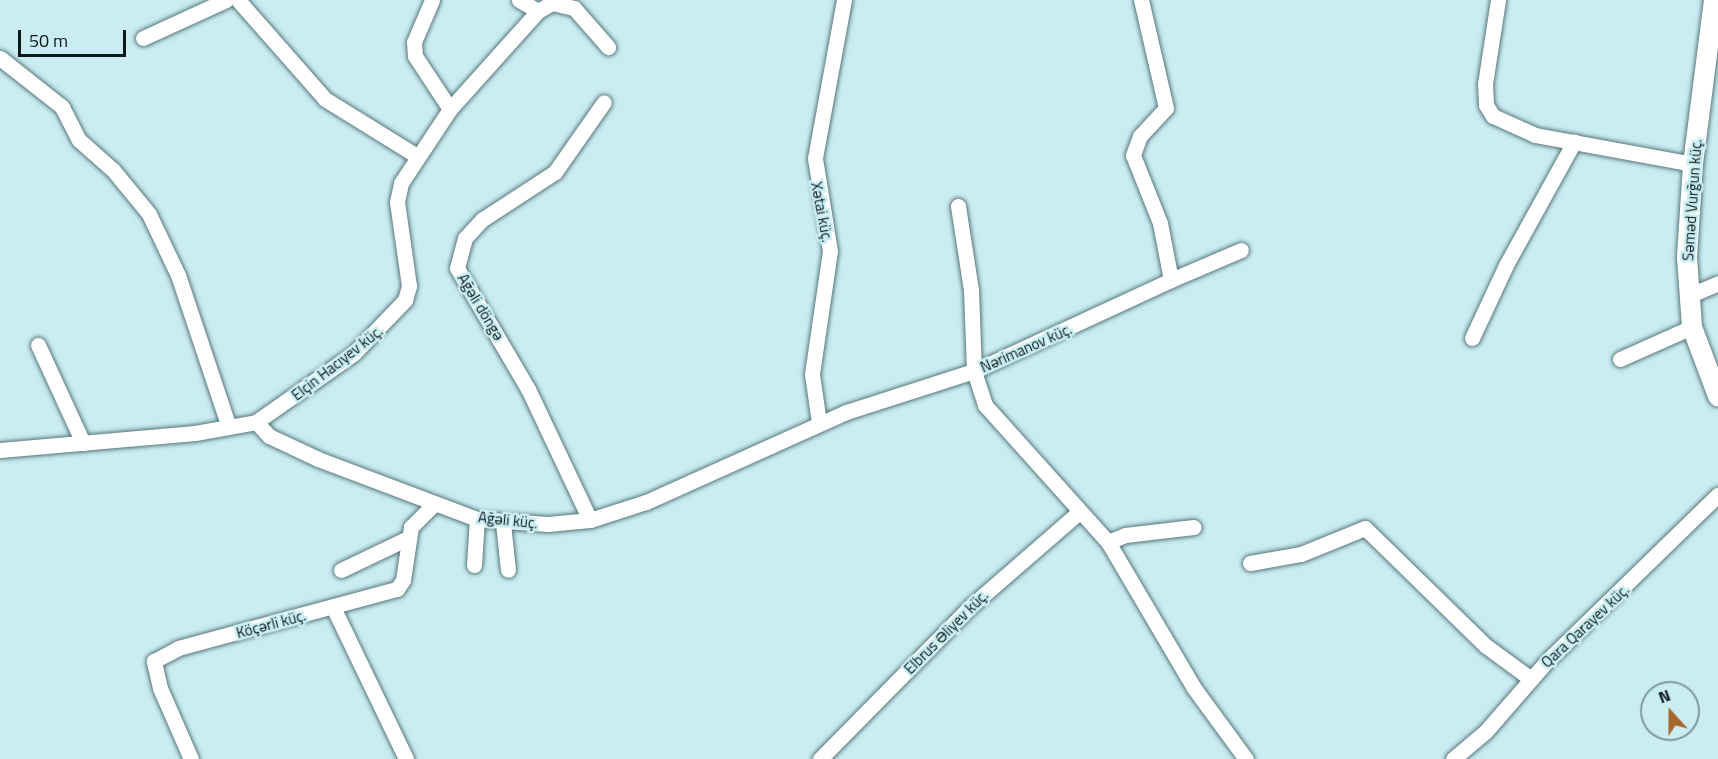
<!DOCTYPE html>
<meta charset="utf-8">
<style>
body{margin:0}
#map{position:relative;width:1718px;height:759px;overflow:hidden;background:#caedf2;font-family:"Titillium Web",sans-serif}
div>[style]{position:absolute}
.roads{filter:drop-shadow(0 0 2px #57777c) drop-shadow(0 0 2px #57777c)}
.minor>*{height:15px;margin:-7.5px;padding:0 7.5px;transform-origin:7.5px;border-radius:7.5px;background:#fff}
.tertiary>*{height:20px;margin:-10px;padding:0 10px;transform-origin:10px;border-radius:10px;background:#fff}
span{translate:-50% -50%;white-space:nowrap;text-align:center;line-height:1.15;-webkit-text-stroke:5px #caedf2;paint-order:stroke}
.street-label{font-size:15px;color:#0c191b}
.north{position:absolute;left:1640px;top:681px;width:60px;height:60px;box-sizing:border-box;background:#caedf2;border:2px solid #7e989c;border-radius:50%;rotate:339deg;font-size:16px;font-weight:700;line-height:24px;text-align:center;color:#0c191b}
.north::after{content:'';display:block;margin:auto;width:21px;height:27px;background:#a76830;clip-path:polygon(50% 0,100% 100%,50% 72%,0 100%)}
.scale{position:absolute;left:18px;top:30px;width:108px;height:27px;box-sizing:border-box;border:3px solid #0c191b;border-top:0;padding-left:8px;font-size:18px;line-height:21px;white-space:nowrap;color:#0c191b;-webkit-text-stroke:4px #caedf2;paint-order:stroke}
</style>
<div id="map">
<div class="roads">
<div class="minor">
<div style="left:238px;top:0;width:132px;rotate:48.7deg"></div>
<div style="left:325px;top:99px;width:108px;rotate:31.8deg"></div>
<div style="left:519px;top:0;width:22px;rotate:30deg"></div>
<div style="left:1498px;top:0;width:85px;rotate:98.8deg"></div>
<div style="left:1485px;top:84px;width:21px;rotate:87deg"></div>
<div style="left:1486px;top:105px;width:13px;rotate:58deg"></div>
<div style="left:1493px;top:116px;width:46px;rotate:24.3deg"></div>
<div style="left:1535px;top:135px;width:161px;rotate:10.4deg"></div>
<div style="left:143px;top:38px;width:91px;rotate:-24.6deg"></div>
<div style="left:0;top:58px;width:79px;rotate:38.3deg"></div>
<div style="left:62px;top:107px;width:37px;rotate:63deg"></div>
<div style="left:79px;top:140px;width:45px;rotate:41.4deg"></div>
<div style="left:113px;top:170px;width:57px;rotate:50.7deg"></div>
<div style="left:149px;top:214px;width:68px;rotate:64.6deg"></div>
<div style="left:178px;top:275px;width:160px;rotate:71.5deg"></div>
<div style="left:450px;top:109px;width:132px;rotate:-48.1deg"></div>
<div style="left:538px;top:11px;width:16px;rotate:-30deg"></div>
<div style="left:552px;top:3px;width:23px;rotate:13deg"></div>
<div style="left:574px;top:8px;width:52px;rotate:48.9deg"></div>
<div style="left:958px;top:206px;width:85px;rotate:81.2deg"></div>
<div style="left:971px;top:290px;width:81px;rotate:87.9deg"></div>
<div style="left:974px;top:371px;width:36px;rotate:72deg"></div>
<div style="left:985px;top:405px;width:184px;rotate:48.1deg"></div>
<div style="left:1108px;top:542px;width:169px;rotate:59.5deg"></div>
<div style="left:1194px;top:688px;width:88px;rotate:53.8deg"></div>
<div style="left:1171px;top:280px;width:76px;rotate:-23.2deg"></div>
<div style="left:1688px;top:296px;width:33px;rotate:-23deg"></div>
<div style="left:1472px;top:338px;width:81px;rotate:-65deg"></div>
<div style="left:1506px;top:265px;width:141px;rotate:-61.1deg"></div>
<div style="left:38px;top:345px;width:108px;rotate:65.3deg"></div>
<div style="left:1620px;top:359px;width:79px;rotate:-24deg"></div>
<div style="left:256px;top:422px;width:120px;rotate:-35.1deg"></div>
<div style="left:354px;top:353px;width:74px;rotate:-46.1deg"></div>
<div style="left:405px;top:300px;width:15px;rotate:-74deg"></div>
<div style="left:409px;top:286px;width:85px;rotate:-98.1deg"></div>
<div style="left:397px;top:202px;width:19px;rotate:-78deg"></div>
<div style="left:401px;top:183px;width:89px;rotate:-56.5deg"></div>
<div style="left:450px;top:109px;width:64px;rotate:-123.4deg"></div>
<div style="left:415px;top:56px;width:14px;rotate:-94deg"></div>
<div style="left:414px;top:42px;width:46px;rotate:-66.8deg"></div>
<div style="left:819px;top:423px;width:49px;rotate:-98.1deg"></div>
<div style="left:812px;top:374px;width:124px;rotate:-81.7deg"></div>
<div style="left:830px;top:251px;width:94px;rotate:-99.2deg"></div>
<div style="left:815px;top:158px;width:161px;rotate:-79.6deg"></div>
<div style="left:0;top:450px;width:196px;rotate:-5deg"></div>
<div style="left:195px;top:433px;width:62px;rotate:-10.2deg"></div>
<div style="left:256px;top:422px;width:19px;rotate:47deg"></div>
<div style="left:269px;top:436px;width:54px;rotate:25.1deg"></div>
<div style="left:318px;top:459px;width:170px;rotate:20.7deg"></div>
<div style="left:477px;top:519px;width:71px;rotate:4deg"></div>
<div style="left:548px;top:524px;width:42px;rotate:-5.4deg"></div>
<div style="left:590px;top:520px;width:59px;rotate:-17.8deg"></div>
<div style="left:646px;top:502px;width:219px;rotate:-24.2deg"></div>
<div style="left:846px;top:412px;width:134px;rotate:-17.8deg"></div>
<div style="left:974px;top:371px;width:217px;rotate:-24.8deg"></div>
<div style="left:1171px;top:280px;width:58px;rotate:-100.9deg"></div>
<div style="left:1160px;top:223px;width:73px;rotate:-111.7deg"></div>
<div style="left:1133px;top:155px;width:20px;rotate:-70deg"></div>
<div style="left:1140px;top:136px;width:38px;rotate:-47deg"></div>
<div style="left:1166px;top:108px;width:111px;rotate:-103deg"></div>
<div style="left:590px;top:520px;width:145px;rotate:-115.3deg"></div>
<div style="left:528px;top:389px;width:140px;rotate:-120.4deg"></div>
<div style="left:457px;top:268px;width:31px;rotate:-75deg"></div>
<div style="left:465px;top:238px;width:26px;rotate:-47deg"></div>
<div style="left:483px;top:219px;width:86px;rotate:-33.1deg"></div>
<div style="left:555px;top:172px;width:85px;rotate:-55deg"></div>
<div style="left:503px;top:523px;width:47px;rotate:83.9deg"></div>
<div style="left:1108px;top:542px;width:18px;rotate:-22deg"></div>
<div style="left:1125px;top:535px;width:69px;rotate:-6.6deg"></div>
<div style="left:1250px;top:563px;width:52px;rotate:-10deg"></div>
<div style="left:1301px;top:554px;width:69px;rotate:-22.1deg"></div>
<div style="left:1365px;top:528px;width:169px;rotate:44.3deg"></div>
<div style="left:1486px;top:646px;width:56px;rotate:36.3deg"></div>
<div style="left:474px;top:565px;width:46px;rotate:-86.3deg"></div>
<div style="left:341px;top:570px;width:72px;rotate:-25.5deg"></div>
<div style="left:333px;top:607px;width:169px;rotate:64.3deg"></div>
<div style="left:191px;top:759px;width:77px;rotate:-113.6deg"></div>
<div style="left:160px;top:688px;width:28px;rotate:-103deg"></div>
<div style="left:154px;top:661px;width:27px;rotate:-28deg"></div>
<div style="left:178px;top:648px;width:227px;rotate:-15.1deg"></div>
<div style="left:397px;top:589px;width:11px;rotate:-56deg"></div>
<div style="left:403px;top:580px;width:54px;rotate:-81.4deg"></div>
<div style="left:411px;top:527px;width:33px;rotate:-45deg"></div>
<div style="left:820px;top:759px;width:215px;rotate:-45.4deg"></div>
<div style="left:971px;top:606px;width:143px;rotate:-41deg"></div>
<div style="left:1453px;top:759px;width:43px;rotate:-40.3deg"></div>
<div style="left:1486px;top:731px;width:91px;rotate:-49deg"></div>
<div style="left:1546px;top:662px;width:240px;rotate:-44.2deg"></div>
</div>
<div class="tertiary">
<div style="left:1714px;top:0;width:165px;rotate:97.3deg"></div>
<div style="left:1693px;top:164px;width:93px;rotate:93.7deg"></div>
<div style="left:1687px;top:257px;width:70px;rotate:85.9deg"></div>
<div style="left:1692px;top:327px;width:74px;rotate:69.4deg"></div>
</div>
</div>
<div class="street-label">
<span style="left:1692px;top:200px;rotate:-86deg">Səməd Vurğun küç.</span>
<span style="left:822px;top:212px;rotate:79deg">Xətai küç.</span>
<span style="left:481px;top:307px;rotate:59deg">Ağəli döngə</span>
<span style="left:1026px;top:348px;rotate:-24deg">Nərimanov küç.</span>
<span style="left:337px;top:363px;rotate:-38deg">Elçin Hacıyev küç.</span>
<span style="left:508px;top:520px;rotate:6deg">Ağəli küç.</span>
<span style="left:271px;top:624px;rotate:-15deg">Köçərli küç.</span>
<span style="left:1585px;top:626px;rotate:-43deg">Qara Qarayev küç.</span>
<span style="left:946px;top:632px;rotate:-45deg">Elbrus Əliyev küç.</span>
</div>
<div class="north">N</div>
<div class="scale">50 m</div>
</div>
